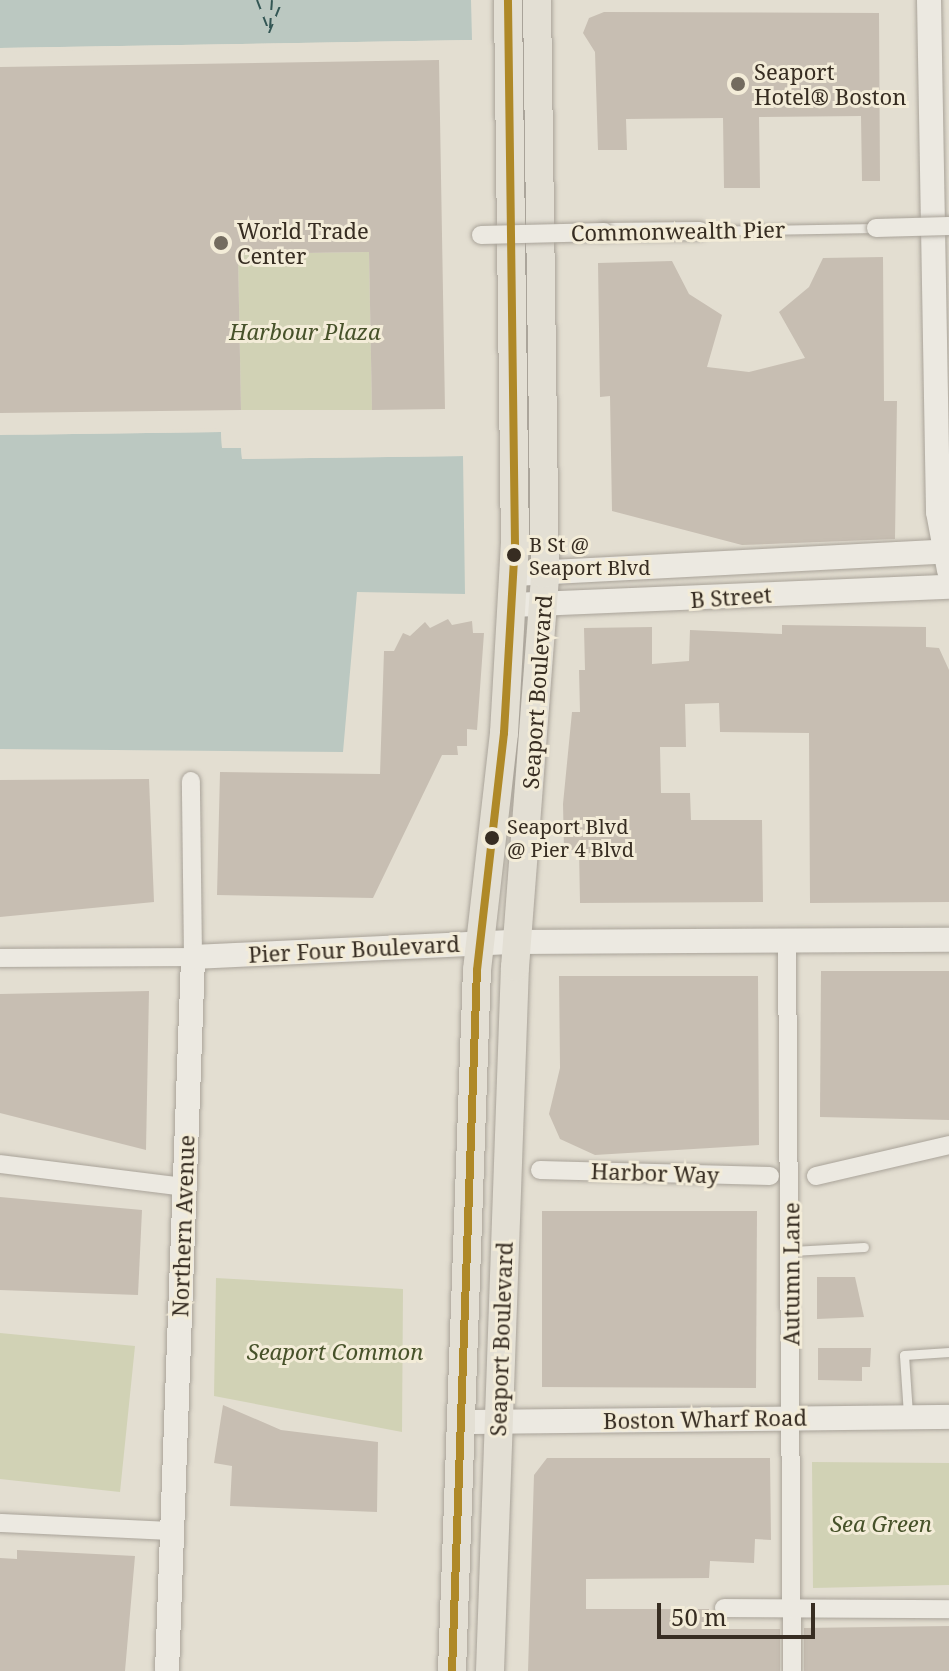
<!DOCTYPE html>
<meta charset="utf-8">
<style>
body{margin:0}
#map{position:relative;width:949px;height:1671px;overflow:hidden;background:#e3ded1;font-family:"Noto Serif",serif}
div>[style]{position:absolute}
.green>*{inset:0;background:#d1d2b5}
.water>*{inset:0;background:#bbc8c1}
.pier>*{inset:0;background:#e3ded1}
.ferry>*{height:2px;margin-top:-1px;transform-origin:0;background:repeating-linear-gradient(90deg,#335654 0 10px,transparent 0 18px)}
.building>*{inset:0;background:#c7beb2}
.roads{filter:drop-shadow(0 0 2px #a9a399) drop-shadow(0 0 2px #a9a399)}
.lane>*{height:9px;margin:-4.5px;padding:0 4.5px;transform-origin:4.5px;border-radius:4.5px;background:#ece9e1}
.street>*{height:18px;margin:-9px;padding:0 9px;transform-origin:9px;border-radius:9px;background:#ece9e1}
.secondary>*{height:24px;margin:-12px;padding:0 12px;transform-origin:12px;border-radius:12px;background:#ece9e1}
.primary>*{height:28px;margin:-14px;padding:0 14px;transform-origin:14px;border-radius:14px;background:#e3dfd4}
.bridges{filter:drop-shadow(0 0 2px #a9a399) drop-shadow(0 0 2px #a9a399)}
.street-bridge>*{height:18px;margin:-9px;padding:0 9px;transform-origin:9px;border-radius:9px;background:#ece9e1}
.bus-1>*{height:8px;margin:-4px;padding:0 4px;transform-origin:4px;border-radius:4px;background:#af8928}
.dots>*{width:22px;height:22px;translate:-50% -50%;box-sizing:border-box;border:4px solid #f3ecd8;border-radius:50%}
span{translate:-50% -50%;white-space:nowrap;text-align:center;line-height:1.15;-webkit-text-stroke:6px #f3ecd8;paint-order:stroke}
.bus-label{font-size:20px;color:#372d22}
.left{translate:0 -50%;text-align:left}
.poi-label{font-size:22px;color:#372d22}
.street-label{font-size:22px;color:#372d22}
.park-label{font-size:22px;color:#47522a;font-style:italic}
.scale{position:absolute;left:657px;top:1603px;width:158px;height:36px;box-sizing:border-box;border:4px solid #372d22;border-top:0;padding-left:10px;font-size:24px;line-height:28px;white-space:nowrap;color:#372d22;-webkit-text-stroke:6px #f3ecd8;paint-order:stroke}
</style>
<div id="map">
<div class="green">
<div style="clip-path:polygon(369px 252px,372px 410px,241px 410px,238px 254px)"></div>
<div style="clip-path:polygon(216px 1278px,403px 1289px,402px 1432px,214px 1396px)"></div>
<div style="clip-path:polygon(0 1333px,135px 1346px,120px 1492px,0 1479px)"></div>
<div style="clip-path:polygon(812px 1462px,949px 1463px,949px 1585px,813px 1588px)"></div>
</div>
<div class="water">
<div style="clip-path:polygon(0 0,471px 0,472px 40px,0 48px)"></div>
<div style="clip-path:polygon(221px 432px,222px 448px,241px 447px,242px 459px,463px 456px,465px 594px,357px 592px,343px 752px,0 749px,0 435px)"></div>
</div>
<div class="pier">
<div style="clip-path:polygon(472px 40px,472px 44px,0 52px,0 48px)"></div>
<div style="clip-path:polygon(222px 428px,226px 444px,243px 444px,246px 455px,467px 456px,242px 459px,241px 448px,222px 448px,221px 432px,0 435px)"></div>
</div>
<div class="ferry">
<div style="left:257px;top:0;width:34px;rotate:69deg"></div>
<div style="left:270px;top:28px;width:28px;rotate:-86deg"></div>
<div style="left:269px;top:33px;width:35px;rotate:-68deg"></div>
</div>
<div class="building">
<div style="clip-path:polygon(604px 12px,879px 13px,880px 181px,862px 181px,861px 116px,759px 117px,760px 188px,724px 188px,723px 118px,626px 119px,627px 150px,598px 150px,595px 52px,583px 33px,589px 18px)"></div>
<div style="clip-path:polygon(439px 60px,445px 409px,372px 410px,369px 252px,238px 254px,241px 410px,0 413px,0 67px)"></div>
<div style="clip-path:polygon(883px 257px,884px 401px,897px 401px,895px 539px,742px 545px,612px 511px,610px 396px,600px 397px,598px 263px,672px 261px,689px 294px,722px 315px,707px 367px,749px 372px,805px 358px,779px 312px,809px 287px,823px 258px)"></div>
<div style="clip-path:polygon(448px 619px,452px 625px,472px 621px,473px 633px,484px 633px,477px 730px,467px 729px,467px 746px,457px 746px,458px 755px,442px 755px,373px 898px,217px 895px,220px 772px,380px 774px,384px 651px,394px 651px,403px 633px,410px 636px,425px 622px,430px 628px)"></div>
<div style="clip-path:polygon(782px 625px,926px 627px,926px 647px,939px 648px,949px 670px,949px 902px,810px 903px,809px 733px,720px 732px,719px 703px,685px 704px,686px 747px,660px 747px,661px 793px,690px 793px,691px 820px,762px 820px,763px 902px,580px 903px,579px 850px,564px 850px,563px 804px,572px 712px,580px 712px,579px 670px,585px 670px,584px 628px,652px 627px,652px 664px,689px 661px,690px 630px,782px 634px)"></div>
<div style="clip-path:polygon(149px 779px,154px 902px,0 917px,0 780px)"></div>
<div style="clip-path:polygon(821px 971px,949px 971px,949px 1120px,820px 1117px)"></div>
<div style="clip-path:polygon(559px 976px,758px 976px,759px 1145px,595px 1155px,560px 1139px,549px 1114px,560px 1068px)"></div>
<div style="clip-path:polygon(149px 991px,146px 1150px,0 1113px,0 994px)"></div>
<div style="clip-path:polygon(0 1197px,142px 1210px,138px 1295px,0 1290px)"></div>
<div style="clip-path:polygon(542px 1211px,757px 1211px,756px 1388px,542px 1387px)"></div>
<div style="clip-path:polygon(817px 1277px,855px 1277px,864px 1317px,817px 1319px)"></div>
<div style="clip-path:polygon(818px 1348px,871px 1348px,870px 1367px,862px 1367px,862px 1381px,818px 1380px)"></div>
<div style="clip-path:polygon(223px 1405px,281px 1430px,378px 1442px,377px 1512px,230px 1506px,232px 1466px,214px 1463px)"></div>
<div style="clip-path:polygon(547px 1458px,770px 1458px,771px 1540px,755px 1539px,754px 1563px,710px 1561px,709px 1578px,586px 1579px,586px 1609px,709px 1609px,709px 1629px,780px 1629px,780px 1671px,528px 1671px,534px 1475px)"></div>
<div style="clip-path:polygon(17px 1550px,135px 1556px,125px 1671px,0 1671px,0 1558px,17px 1559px)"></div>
<div style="clip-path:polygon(949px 1626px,949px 1671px,804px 1671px,804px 1628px)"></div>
</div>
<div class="roads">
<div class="lane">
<div style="left:700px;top:231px;width:176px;rotate:-1deg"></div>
<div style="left:792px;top:1251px;width:72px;rotate:-3.2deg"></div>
<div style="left:908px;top:1414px;width:59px;rotate:-93.9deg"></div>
<div style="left:904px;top:1355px;width:45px;rotate:-3.8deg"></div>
</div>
<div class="street">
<div style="left:604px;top:232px;width:96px;rotate:-0.6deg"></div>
<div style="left:787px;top:940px;width:731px;rotate:89.61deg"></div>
<div style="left:0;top:958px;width:193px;rotate:-0.3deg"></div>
<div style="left:193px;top:957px;width:176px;rotate:-90.7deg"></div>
<div style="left:0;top:1164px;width:186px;rotate:7.1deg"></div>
<div style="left:540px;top:1170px;width:230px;rotate:1.5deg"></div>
<div style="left:816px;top:1176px;width:137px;rotate:-13.1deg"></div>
<div style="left:0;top:1523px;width:172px;rotate:2.7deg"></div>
<div style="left:724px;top:1608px;width:225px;rotate:0.3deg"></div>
</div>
<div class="secondary">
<div style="left:929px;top:0;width:512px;rotate:88.99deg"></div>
<div style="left:938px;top:512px;width:59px;rotate:79.3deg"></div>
<div style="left:514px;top:574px;width:436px;rotate:-3deg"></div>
<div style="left:512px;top:605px;width:437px;rotate:-2.4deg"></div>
<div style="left:461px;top:1422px;width:488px;rotate:-0.6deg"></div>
<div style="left:167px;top:1671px;width:714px;rotate:-87.91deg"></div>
<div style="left:193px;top:957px;width:323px;rotate:-2.7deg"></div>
<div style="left:516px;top:942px;width:433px;rotate:-0.3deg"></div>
</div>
<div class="primary">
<div style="left:452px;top:1671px;width:701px;rotate:-87.96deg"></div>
<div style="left:477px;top:970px;width:239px;rotate:-83.5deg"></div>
<div style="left:504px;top:733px;width:188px;rotate:-86.7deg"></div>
<div style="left:515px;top:545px;width:545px;rotate:-90.74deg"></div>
<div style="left:490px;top:1671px;width:704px;rotate:-87.97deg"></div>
<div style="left:515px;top:967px;width:394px;rotate:-85.6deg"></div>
<div style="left:545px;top:574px;width:574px;rotate:-90.8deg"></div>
</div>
</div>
<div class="bridges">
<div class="street-bridge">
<div style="left:876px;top:228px;width:73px;rotate:-1.6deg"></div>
<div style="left:481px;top:235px;width:123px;rotate:-1.4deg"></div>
</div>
</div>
<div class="bus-1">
<div style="left:452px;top:1671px;width:701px;rotate:-87.96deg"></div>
<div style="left:477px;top:970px;width:239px;rotate:-83.5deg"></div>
<div style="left:504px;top:733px;width:188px;rotate:-86.7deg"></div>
<div style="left:515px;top:545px;width:545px;rotate:-90.74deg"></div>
</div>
<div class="dots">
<div style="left:738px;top:84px;background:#736b5f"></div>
<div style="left:221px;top:243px;background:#736b5f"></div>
<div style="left:514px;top:555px;background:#372d22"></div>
<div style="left:492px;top:838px;background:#372d22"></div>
</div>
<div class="bus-label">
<span class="left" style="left:529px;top:556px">B St @<br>Seaport Blvd</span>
<span class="left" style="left:507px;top:838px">Seaport Blvd<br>@ Pier 4 Blvd</span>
</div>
<div class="poi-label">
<span class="left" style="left:754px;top:84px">Seaport<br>Hotel® Boston</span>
<span class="left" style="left:237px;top:243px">World Trade<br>Center</span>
</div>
<div class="street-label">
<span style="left:678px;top:231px;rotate:-1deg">Commonwealth Pier</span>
<span style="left:731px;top:597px;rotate:-4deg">B Street</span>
<span style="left:537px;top:692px;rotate:-86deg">Seaport Boulevard</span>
<span style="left:354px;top:949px;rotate:-3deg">Pier Four Boulevard</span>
<span style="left:655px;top:1173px;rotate:2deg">Harbor Way</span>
<span style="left:183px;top:1226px;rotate:-88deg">Northern Avenue</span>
<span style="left:791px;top:1274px;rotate:-90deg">Autumn Lane</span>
<span style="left:501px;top:1339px;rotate:-88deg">Seaport Boulevard</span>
<span style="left:705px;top:1419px;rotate:-1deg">Boston Wharf Road</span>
</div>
<div class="park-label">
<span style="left:305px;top:332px">Harbour Plaza</span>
<span style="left:335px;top:1352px">Seaport Common</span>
<span style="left:881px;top:1524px">Sea Green</span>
</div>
<div class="scale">50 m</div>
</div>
